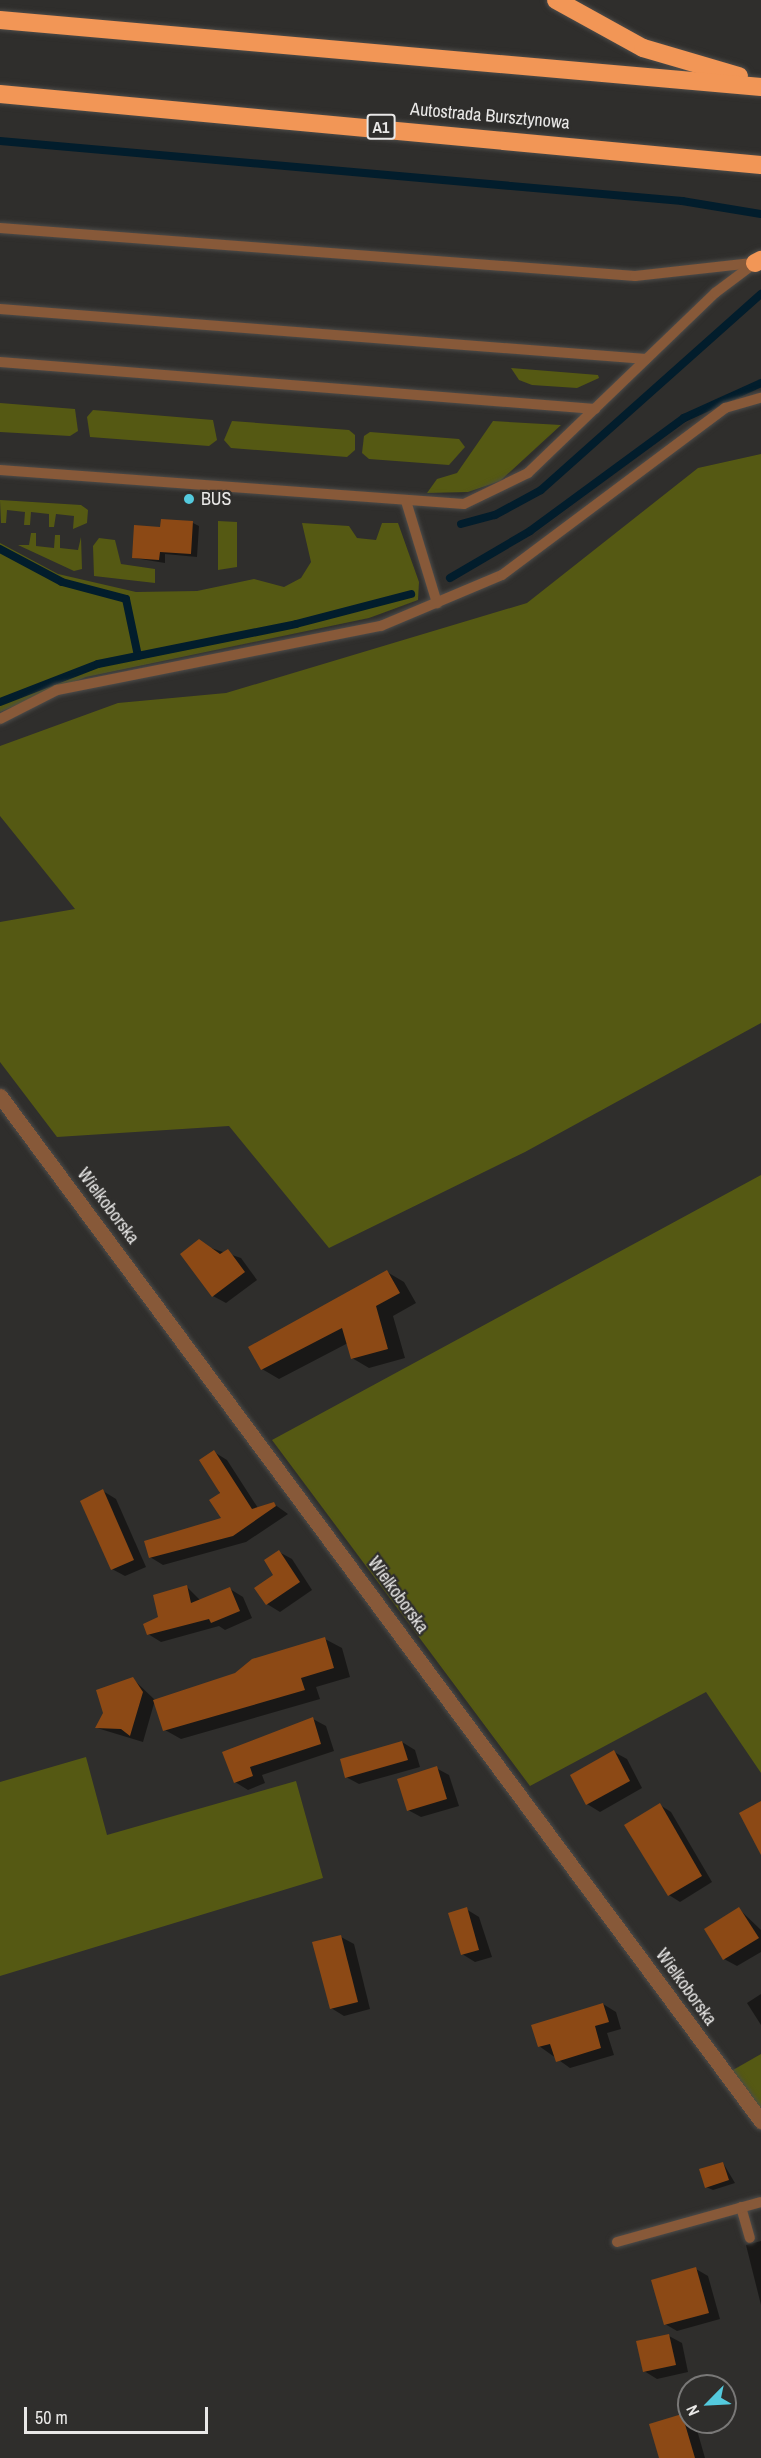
<!DOCTYPE html>
<style>
body{margin:0}
#map{position:relative;width:761px;height:2458px;overflow:hidden;background:#2f2e2c;font-family:"Archivo Narrow",sans-serif}
div>[style]{position:absolute}
.green>*{inset:0;background:#555913}
.shadow>*{inset:0;background:#0007}
.stream>*{height:8px;margin:-4px;padding:0 4px;transform-origin:4px;border-radius:4px;background:#021d2c}
.building>*{inset:0;background:#8c4915}
.roads{filter:drop-shadow(0 0 2px #4d4c4a) drop-shadow(0 0 2px #4d4c4a)}
.service>*{height:10px;margin:-5px;padding:0 5px;transform-origin:5px;border-radius:5px;background:#875939}
.tertiary>*{height:15px;margin:-7.5px;padding:0 7.5px;transform-origin:7.5px;border-radius:7.5px;background:#875939}
.motorway>*{height:18px;margin:-9px;padding:0 9px;transform-origin:9px;border-radius:9px;background:#f29656}
.dots>*{width:16px;height:16px;translate:-50% -50%;box-sizing:border-box;border:3px solid #2f2e2c;border-radius:50%}
span{translate:-50% -50%;white-space:nowrap;text-align:center;line-height:1.15;-webkit-text-stroke:4.5px #2f2e2c;paint-order:stroke}
.shield-label span{padding:2px 4px;background:#2f2e2c;border:2px solid;border-radius:4px;-webkit-text-stroke-width:0}
.shield-label{font-size:16px;color:#e9e8e7;font-weight:700}
.street-label{font-size:18px;color:#e9e8e7}
.poi-label{font-size:18px;color:#e9e8e7}
.left{translate:0 -50%;text-align:left}
.north{position:absolute;left:677px;top:2374px;width:60px;height:60px;box-sizing:border-box;background:#2f2e2c;border:2px solid #797877;border-radius:50%;rotate:246deg;font-size:16px;font-weight:700;line-height:24px;text-align:center;color:#e9e8e7}
.north::after{content:'';display:block;margin:auto;width:21px;height:27px;background:#54cade;clip-path:polygon(50% 0,100% 100%,50% 72%,0 100%)}
.scale{position:absolute;left:24px;top:2407px;width:184px;height:27px;box-sizing:border-box;border:3px solid #e9e8e7;border-top:0;padding-left:8px;font-size:18px;line-height:21px;white-space:nowrap;color:#e9e8e7;-webkit-text-stroke:4px #2f2e2c;paint-order:stroke}
</style>
<div id="map">
<div class="green">
<div style="clip-path:polygon(511px 368px,598px 375px,599px 378px,577px 388px,532px 385px,519px 380px)"></div>
<div style="clip-path:polygon(0 403px,75px 409px,78px 431px,70px 436px,0 432px)"></div>
<div style="clip-path:polygon(93px 410px,213px 420px,217px 440px,209px 446px,90px 437px,87px 417px)"></div>
<div style="clip-path:polygon(232px 421px,349px 430px,355px 435px,355px 450px,347px 457px,231px 448px,224px 440px)"></div>
<div style="clip-path:polygon(493px 421px,561px 425px,500px 481px,468px 492px,427px 493px,437px 479px,457px 473px)"></div>
<div style="clip-path:polygon(370px 432px,459px 439px,465px 447px,449px 465px,369px 459px,362px 453px,364px 436px)"></div>
<div style="clip-path:polygon(761px 454px,761px 1023px,525px 1152px,329px 1248px,229px 1126px,57px 1137px,0 1062px,0 922px,75px 909px,0 816px,0 746px,118px 703px,226px 693px,527px 603px,698px 468px)"></div>
<div style="clip-path:polygon(0 500px,81px 505px,88px 510px,87px 523px,73px 529px,74px 516px,56px 514px,54px 527px,49px 527px,49px 514px,31px 512px,30px 525px,24px 525px,25px 512px,7px 510px,6px 523px,1px 523px)"></div>
<div style="clip-path:polygon(218px 521px,237px 522px,237px 567px,218px 570px)"></div>
<div style="clip-path:polygon(302px 523px,349px 526px,357px 538px,376px 540px,382px 523px,398px 523px,419px 582px,418px 600px,369px 618px,86px 677px,0 712px,0 543px,58px 574px,136px 592px,197px 591px,254px 579px,284px 587px,301px 578px,311px 562px)"></div>
<div style="clip-path:polygon(31px 533px,36px 533px,36px 546px,54px 548px,55px 535px,60px 535px,60px 548px,78px 550px,81px 537px,82px 569px,74px 571px,18px 545px,29px 545px)"></div>
<div style="clip-path:polygon(99px 538px,115px 540px,121px 564px,155px 569px,155px 583px,94px 576px,93px 546px)"></div>
<div style="clip-path:polygon(761px 1175px,761px 1773px,706px 1692px,530px 1786px,272px 1440px)"></div>
<div style="clip-path:polygon(86px 1757px,107px 1835px,296px 1781px,323px 1878px,0 1976px,0 1782px)"></div>
<div style="clip-path:polygon(761px 2054px,761px 2121px,726px 2074px)"></div>
</div>
<div class="shadow">
<div style="clip-path:polygon(193px 523px,199px 526px,197px 557px,165px 554px,165px 563px,134px 558px,161px 529px)"></div>
<div style="clip-path:polygon(211px 1248px,241px 1258px,257px 1280px,226px 1303px,213px 1296px)"></div>
<div style="clip-path:polygon(387px 1272px,404px 1282px,416px 1303px,393px 1316px,405px 1358px,369px 1368px,352px 1358px,348px 1343px,279px 1379px,262px 1369px)"></div>
<div style="clip-path:polygon(214px 1452px,227px 1460px,258px 1508px,274px 1504px,288px 1514px,246px 1542px,163px 1565px,150px 1557px,223px 1519px)"></div>
<div style="clip-path:polygon(103px 1491px,116px 1499px,146px 1567px,125px 1576px,112px 1569px)"></div>
<div style="clip-path:polygon(279px 1552px,292px 1559px,312px 1590px,280px 1612px,267px 1604px)"></div>
<div style="clip-path:polygon(187px 1587px,201px 1601px,230px 1589px,243px 1597px,252px 1618px,225px 1630px,219px 1626px,161px 1642px,148px 1634px)"></div>
<div style="clip-path:polygon(325px 1639px,342px 1648px,350px 1677px,316px 1687px,320px 1699px,181px 1739px,165px 1730px,235px 1674px)"></div>
<div style="clip-path:polygon(133px 1679px,155px 1700px,143px 1742px,97px 1728px)"></div>
<div style="clip-path:polygon(313px 1719px,326px 1726px,334px 1751px,262px 1775px,265px 1783px,248px 1790px,235px 1782px,224px 1753px)"></div>
<div style="clip-path:polygon(402px 1742px,415px 1750px,420px 1767px,359px 1784px,346px 1777px)"></div>
<div style="clip-path:polygon(614px 1752px,627px 1759px,642px 1788px,600px 1812px,587px 1804px)"></div>
<div style="clip-path:polygon(436px 1768px,449px 1775px,459px 1806px,421px 1817px,408px 1810px)"></div>
<div style="clip-path:polygon(660px 1805px,671px 1812px,712px 1882px,680px 1902px,669px 1895px)"></div>
<div style="clip-path:polygon(466px 1909px,479px 1917px,492px 1957px,475px 1962px,462px 1954px)"></div>
<div style="clip-path:polygon(739px 1909px,761px 1930px,761px 1952px,737px 1966px,724px 1959px)"></div>
<div style="clip-path:polygon(341px 1937px,354px 1944px,370px 2009px,344px 2016px,331px 2008px)"></div>
<div style="clip-path:polygon(761px 1994px,761px 2025px,747px 2003px)"></div>
<div style="clip-path:polygon(603px 2004px,616px 2012px,621px 2029px,607px 2033px,614px 2055px,570px 2068px,539px 2046px)"></div>
<div style="clip-path:polygon(723px 2163px,735px 2183px,713px 2190px,706px 2187px)"></div>
<div style="clip-path:polygon(761px 2241px,761px 2305px,746px 2245px)"></div>
<div style="clip-path:polygon(696px 2269px,708px 2276px,720px 2319px,677px 2331px,665px 2324px)"></div>
<div style="clip-path:polygon(669px 2336px,682px 2343px,688px 2372px,657px 2379px,644px 2371px)"></div>
<div style="clip-path:polygon(682px 2416px,695px 2423px,705px 2458px,660px 2458px)"></div>
</div>
<div class="stream">
<div style="left:0;top:141px;width:685px;rotate:5.03deg"></div>
<div style="left:682px;top:201px;width:80px;rotate:9.3deg"></div>
<div style="left:461px;top:524px;width:35px;rotate:-15deg"></div>
<div style="left:495px;top:515px;width:52px;rotate:-28.5deg"></div>
<div style="left:541px;top:490px;width:295px;rotate:-41.7deg"></div>
<div style="left:0;top:549px;width:70px;rotate:28deg"></div>
<div style="left:62px;top:582px;width:66px;rotate:14.9deg"></div>
<div style="left:126px;top:599px;width:58px;rotate:78.1deg"></div>
<div style="left:450px;top:578px;width:93px;rotate:-30.4deg"></div>
<div style="left:530px;top:531px;width:191px;rotate:-36.3deg"></div>
<div style="left:684px;top:418px;width:85px;rotate:-24.4deg"></div>
<div style="left:0;top:702px;width:105px;rotate:-21.2deg"></div>
<div style="left:98px;top:664px;width:202px;rotate:-11.4deg"></div>
<div style="left:296px;top:624px;width:119px;rotate:-14.6deg"></div>
</div>
<div class="building">
<div style="clip-path:polygon(161px 519px,193px 521px,191px 554px,160px 552px,159px 560px,132px 558px,134px 525px,160px 527px)"></div>
<div style="clip-path:polygon(199px 1239px,220px 1254px,228px 1249px,245px 1272px,212px 1297px,180px 1254px)"></div>
<div style="clip-path:polygon(387px 1270px,400px 1293px,376px 1306px,388px 1349px,351px 1359px,342px 1328px,261px 1370px,248px 1347px)"></div>
<div style="clip-path:polygon(214px 1450px,252px 1509px,274px 1502px,276px 1506px,233px 1536px,149px 1558px,144px 1541px,221px 1518px,209px 1500px,220px 1493px,199px 1460px)"></div>
<div style="clip-path:polygon(103px 1489px,134px 1560px,111px 1570px,80px 1501px)"></div>
<div style="clip-path:polygon(279px 1550px,300px 1582px,266px 1605px,254px 1588px,273px 1575px,264px 1560px)"></div>
<div style="clip-path:polygon(187px 1585px,191px 1603px,230px 1587px,240px 1611px,211px 1623px,209px 1619px,147px 1635px,143px 1624px,158px 1617px,153px 1595px)"></div>
<div style="clip-path:polygon(325px 1637px,334px 1668px,301px 1678px,305px 1690px,163px 1731px,153px 1700px,235px 1673px,252px 1659px)"></div>
<div style="clip-path:polygon(133px 1677px,143px 1692px,130px 1736px,121px 1729px,95px 1728px,103px 1713px,96px 1690px)"></div>
<div style="clip-path:polygon(313px 1717px,321px 1744px,250px 1767px,253px 1776px,234px 1783px,222px 1752px)"></div>
<div style="clip-path:polygon(402px 1741px,408px 1760px,345px 1778px,340px 1759px)"></div>
<div style="clip-path:polygon(614px 1750px,630px 1781px,586px 1805px,570px 1775px)"></div>
<div style="clip-path:polygon(437px 1766px,447px 1799px,407px 1811px,397px 1779px)"></div>
<div style="clip-path:polygon(761px 1801px,761px 1855px,739px 1813px)"></div>
<div style="clip-path:polygon(660px 1803px,702px 1876px,668px 1896px,624px 1825px)"></div>
<div style="clip-path:polygon(467px 1907px,479px 1950px,461px 1955px,448px 1913px)"></div>
<div style="clip-path:polygon(739px 1907px,759px 1938px,723px 1960px,704px 1929px)"></div>
<div style="clip-path:polygon(341px 1935px,358px 2002px,330px 2009px,312px 1942px)"></div>
<div style="clip-path:polygon(603px 2003px,609px 2022px,595px 2026px,601px 2048px,556px 2062px,550px 2044px,538px 2047px,531px 2025px)"></div>
<div style="clip-path:polygon(723px 2162px,729px 2180px,705px 2188px,699px 2169px)"></div>
<div style="clip-path:polygon(696px 2267px,709px 2313px,664px 2325px,651px 2280px)"></div>
<div style="clip-path:polygon(669px 2334px,676px 2365px,643px 2372px,636px 2341px)"></div>
<div style="clip-path:polygon(682px 2414px,695px 2458px,659px 2458px,649px 2424px)"></div>
</div>
<div class="roads">
<div class="service">
<div style="left:0;top:228px;width:637px;rotate:4.32deg"></div>
<div style="left:635px;top:276px;width:118px;rotate:-6.3deg"></div>
<div style="left:0;top:309px;width:648px;rotate:4.43deg"></div>
<div style="left:0;top:362px;width:597px;rotate:4.52deg"></div>
<div style="left:0;top:470px;width:465px;rotate:4.2deg"></div>
<div style="left:464px;top:504px;width:71px;rotate:-25.8deg"></div>
<div style="left:528px;top:473px;width:260px;rotate:-43.9deg"></div>
<div style="left:715px;top:293px;width:50px;rotate:-36.9deg"></div>
<div style="left:406px;top:501px;width:107px;rotate:73.1deg"></div>
<div style="left:0;top:719px;width:64px;rotate:-27deg"></div>
<div style="left:57px;top:690px;width:330px;rotate:-11.2deg"></div>
<div style="left:381px;top:626px;width:131px;rotate:-22.9deg"></div>
<div style="left:502px;top:575px;width:279px;rotate:-36.8deg"></div>
<div style="left:725px;top:408px;width:37px;rotate:-16deg"></div>
<div style="left:741px;top:2207px;width:32px;rotate:74deg"></div>
<div style="left:617px;top:2242px;width:149px;rotate:-15.5deg"></div>
</div>
<div class="tertiary">
<div style="left:0;top:1096px;width:1277px;rotate:53.41deg"></div>
</div>
<div class="motorway">
<div style="left:556px;top:0;width:99px;rotate:28.9deg"></div>
<div style="left:643px;top:48px;width:100px;rotate:16.3deg"></div>
<div style="left:0;top:20px;width:764px;rotate:5.03deg"></div>
<div style="left:0;top:94px;width:764px;rotate:5.33deg"></div>
<div style="left:755px;top:263px;width:7px;rotate:-27deg"></div>
</div>
</div>
<div class="dots">
<div style="left:189px;top:499px;background:#54cade"></div>
</div>
<div class="shield-label">
<span style="left:381px;top:127px">A1</span>
</div>
<div class="street-label">
<span style="left:490px;top:116px;rotate:5deg">Autostrada Bursztynowa</span>
<span style="left:108px;top:1206px;rotate:53deg">Wielkoborska</span>
<span style="left:398px;top:1595px;rotate:54deg">Wielkoborska</span>
<span style="left:686px;top:1987px;rotate:54deg">Wielkoborska</span>
</div>
<div class="poi-label">
<span class="left" style="left:201px;top:499px">BUS</span>
</div>
<div class="north">N</div>
<div class="scale">50 m</div>
</div>
